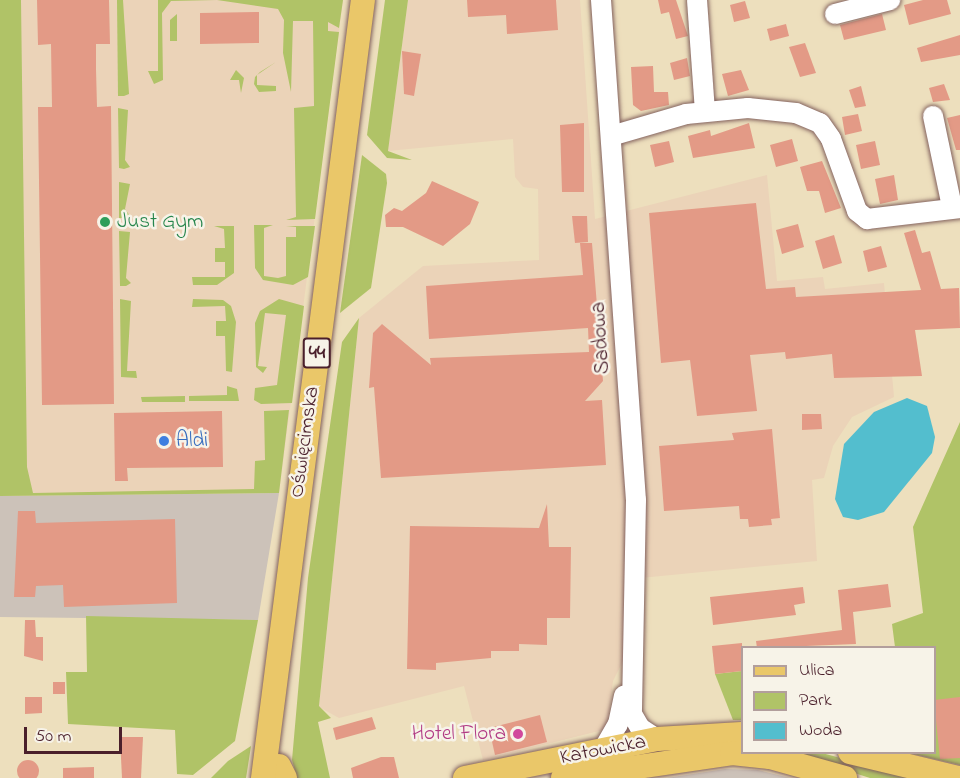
<!DOCTYPE html>
<meta charset="utf-8">
<style>
body{margin:0}
#map{position:relative;width:960px;height:778px;overflow:hidden;background:#eddfbd;font-family:"Indie Flower",sans-serif}
div>[style]{position:absolute}
.built>*{inset:0;background:#ebd3b8}
.industrial>*{inset:0;background:#ccc2b9}
.green>*{inset:0;background:#b0c367}
.water>*{inset:0;background:#53bece}
.building>*{inset:0;background:#e39a86}
.round{border-radius:50%}
.roads{filter:drop-shadow(0 0 2px #83625e) drop-shadow(0 0 2px #83625e)}
.minor>*{height:20px;margin:-10px;padding:0 10px;transform-origin:10px;border-radius:10px;background:#fff}
.major>*{height:24px;margin:-12px;padding:0 12px;transform-origin:12px;border-radius:12px;background:#eac769}
.dots>*{width:16px;height:16px;translate:-50% -50%;box-sizing:border-box;border:3px solid #f7f3e8;border-radius:50%}
span{translate:-50% -50%;white-space:nowrap;text-align:center;line-height:1.15;-webkit-text-stroke:5px #f7f3e8;paint-order:stroke}
.shield-label span{padding:2px 4px;background:#f7f3e8;border:2px solid;border-radius:4px;-webkit-text-stroke-width:0}
.shield-label{font-size:20px;color:#4a1f2b;font-weight:700}
.leisure-label{font-size:21px;color:#27864d}
.left{translate:0 -50%;text-align:left}
.street-label{font-size:21px;color:#4a1f2b}
.shop-label{font-size:21px;color:#366cbe}
.hotel-label{font-size:21px;color:#b23c85}
.right{translate:-100% -50%;text-align:right}
.legend{position:absolute;left:741px;top:646px;width:195px;height:108px;box-sizing:border-box;background:#f7f3e8;border:2px solid #b29e9c;margin:0;padding:8px 10px;list-style:none;font-size:18px;color:#4a1f2b}
.legend li{display:flex;align-items:center;gap:12px;height:30px}
.legend b{width:30px;border:2px solid #b29e9c}
.scale{position:absolute;left:24px;top:727px;width:98px;height:27px;box-sizing:border-box;border:3px solid #4a1f2b;border-top:0;padding-left:8px;font-size:18px;line-height:21px;white-space:nowrap;color:#4a1f2b;-webkit-text-stroke:4px #f7f3e8;paint-order:stroke}
</style>
<div id="map">
<div class="built">
<div style="clip-path:polygon(0 0,343px 0,279px 493px,0 496px)"></div>
<div style="clip-path:polygon(408px 0,580px 0,595px 219px,767px 175px,777px 281px,823px 277px,825px 289px,884px 283px,894px 397px,852px 417px,833px 446px,824px 478px,812px 480px,817px 561px,630px 579px,624px 659px,613px 681px,607px 729px,483px 760px,464px 686px,339px 718px,319px 707px,359px 318px,423px 266px,539px 260px,538px 189px,523px 187px,515px 177px,513px 139px,388px 151px)"></div>
</div>
<div class="industrial">
<div style="clip-path:polygon(279px 493px,258px 620px,0 617px,0 496px)"></div>
<div style="clip-path:polygon(725px 769px,758px 770px,790px 778px,667px 778px)"></div>
</div>
<div class="green">
<div style="clip-path:polygon(0 0,21px 0,27px 467px,33px 493px,254px 489px,255px 461px,265px 460px,264px 411px,289px 410px,279px 493px,0 496px)"></div>
<div style="clip-path:polygon(117px 0,123px 0,129px 94px,124px 96px,118px 96px)"></div>
<div style="clip-path:polygon(158px 0,343px 0,339px 28px,328px 22px,328px 31px,339px 32px,315px 219px,286px 220px,296px 217px,294px 108px,314px 106px,313px 21px,293px 21px,291px 92px,283px 53px,284px 20px,278px 9px,217px 0,171px 1px,162px 13px,163px 80px,154px 84px,148px 71px,158px 71px)"></div>
<div style="clip-path:polygon(385px 0,408px 0,388px 151px,412px 160px,387px 158px,367px 135px)"></div>
<div style="clip-path:polygon(177px 14px,177px 41px,170px 41px,170px 20px)"></div>
<div style="clip-path:polygon(276px 62px,257px 75px,257px 85px,276px 86px,276px 91px,259px 92px,254px 84px,255px 77px,260px 72px)"></div>
<div style="clip-path:polygon(236px 70px,244px 78px,241px 93px,239px 80px,230px 80px)"></div>
<div style="clip-path:polygon(118px 108px,128px 110px,125px 160px,130px 167px,124px 169px,119px 168px)"></div>
<div style="clip-path:polygon(362px 155px,386px 174px,387px 183px,371px 288px,340px 313px)"></div>
<div style="clip-path:polygon(119px 182px,130px 184px,125px 209px,130px 216px,125px 218px,119px 218px)"></div>
<div style="clip-path:polygon(254px 225px,273px 225px,264px 228px,264px 276px,278px 278px,286px 276px,286px 237px,296px 237px,296px 227px,286px 226px,315px 226px,308px 277px,293px 285px,263px 280px,255px 268px)"></div>
<div style="clip-path:polygon(214px 226px,234px 226px,234px 273px,217px 285px,193px 285px,192px 277px,225px 277px,225px 262px,215px 262px,215px 248px,225px 248px,224px 229px)"></div>
<div style="clip-path:polygon(119px 231px,130px 232px,126px 278px,131px 283px,126px 286px,120px 286px)"></div>
<div style="clip-path:polygon(120px 299px,131px 301px,127px 371px,136px 371px,137px 378px,121px 377px)"></div>
<div style="clip-path:polygon(193px 299px,223px 300px,231px 306px,236px 322px,232px 372px,226px 371px,225px 336px,216px 336px,216px 321px,226px 321px,225px 306px,192px 307px)"></div>
<div style="clip-path:polygon(279px 299px,304px 306px,292px 403px,261px 404px,254px 400px,255px 388px,277px 385px,286px 315px,265px 313px,258px 366px,267px 367px,263px 373px,256px 367px,255px 323px,260px 311px)"></div>
<div style="clip-path:polygon(359px 318px,319px 706px,331px 718px,318px 722px,330px 778px,297px 778px,292px 760px,308px 578px,342px 342px)"></div>
<div style="clip-path:polygon(227px 386px,237px 389px,239px 401px,189px 401px,189px 396px,227px 395px)"></div>
<div style="clip-path:polygon(185px 396px,185px 402px,142px 402px,141px 397px)"></div>
<div style="clip-path:polygon(960px 422px,960px 765px,909px 753px,934px 752px,934px 648px,895px 647px,892px 624px,923px 613px,913px 527px)"></div>
<div style="clip-path:polygon(86px 616px,258px 620px,235px 741px,193px 775px,177px 774px,175px 730px,68px 724px,66px 672px,87px 672px)"></div>
<div style="clip-path:polygon(742px 671px,742px 720px,733px 720px,715px 674px)"></div>
<div style="clip-path:polygon(251px 746px,246px 778px,211px 778px,228px 761px)"></div>
<div style="clip-path:polygon(791px 753px,822px 753px,914px 778px,870px 778px)"></div>
</div>
<div class="water">
<div style="clip-path:polygon(907px 398px,927px 406px,935px 437px,932px 453px,884px 512px,858px 520px,843px 517px,835px 499px,844px 444px,874px 412px)"></div>
</div>
<div class="building">
<div style="clip-path:polygon(37px 0,109px 0,110px 44px,96px 44px,96px 69px,97px 107px,111px 106px,114px 404px,42px 405px,38px 107px,52px 107px,51px 44px,38px 45px)"></div>
<div style="clip-path:polygon(467px 0,556px 0,558px 30px,507px 34px,506px 15px,468px 17px)"></div>
<div style="clip-path:polygon(658px 0,676px 0,688px 36px,676px 39px,669px 12px,661px 14px)"></div>
<div style="clip-path:polygon(923px 0,947px 0,951px 14px,909px 25px,904px 5px)"></div>
<div style="clip-path:polygon(745px 1px,750px 18px,734px 22px,730px 5px)"></div>
<div style="clip-path:polygon(259px 12px,259px 43px,200px 44px,200px 13px)"></div>
<div style="clip-path:polygon(882px 14px,886px 30px,844px 40px,840px 25px)"></div>
<div style="clip-path:polygon(786px 24px,789px 36px,770px 41px,767px 29px)"></div>
<div style="clip-path:polygon(960px 35px,960px 55px,921px 62px,917px 48px)"></div>
<div style="clip-path:polygon(805px 43px,816px 73px,800px 77px,789px 47px)"></div>
<div style="clip-path:polygon(402px 51px,421px 54px,414px 96px,404px 94px)"></div>
<div style="clip-path:polygon(687px 58px,690px 76px,674px 80px,670px 63px)"></div>
<div style="clip-path:polygon(653px 66px,654px 92px,668px 92px,669px 105px,641px 111px,633px 105px,631px 67px)"></div>
<div style="clip-path:polygon(741px 70px,749px 90px,728px 96px,722px 74px)"></div>
<div style="clip-path:polygon(944px 84px,950px 100px,933px 102px,929px 88px)"></div>
<div style="clip-path:polygon(861px 86px,866px 106px,855px 108px,849px 90px)"></div>
<div style="clip-path:polygon(858px 114px,862px 131px,845px 135px,842px 117px)"></div>
<div style="clip-path:polygon(960px 115px,960px 150px,956px 150px,947px 118px)"></div>
<div style="clip-path:polygon(584px 123px,584px 192px,562px 192px,560px 125px)"></div>
<div style="clip-path:polygon(749px 123px,755px 148px,693px 158px,688px 136px,710px 130px,711px 136px)"></div>
<div style="clip-path:polygon(792px 139px,798px 161px,776px 167px,770px 145px)"></div>
<div style="clip-path:polygon(669px 141px,674px 162px,655px 167px,650px 145px)"></div>
<div style="clip-path:polygon(875px 141px,880px 165px,861px 169px,856px 145px)"></div>
<div style="clip-path:polygon(822px 161px,841px 208px,825px 213px,819px 191px,807px 191px,800px 167px)"></div>
<div style="clip-path:polygon(894px 175px,898px 200px,880px 204px,875px 179px)"></div>
<div style="clip-path:polygon(432px 181px,479px 202px,470px 224px,443px 246px,403px 227px,386px 227px,385px 215px,394px 208px,402px 211px,426px 193px)"></div>
<div style="clip-path:polygon(756px 203px,766px 289px,795px 287px,796px 297px,921px 290px,904px 233px,915px 230px,922px 253px,930px 251px,941px 289px,959px 288px,960px 328px,915px 330px,922px 376px,834px 378px,832px 354px,786px 359px,785px 352px,750px 355px,757px 411px,697px 416px,690px 360px,661px 363px,649px 213px)"></div>
<div style="clip-path:polygon(572px 216px,587px 216px,588px 242px,575px 243px)"></div>
<div style="clip-path:polygon(798px 224px,804px 247px,782px 254px,776px 230px)"></div>
<div style="clip-path:polygon(834px 235px,842px 263px,823px 269px,815px 241px)"></div>
<div style="clip-path:polygon(580px 243px,592px 243px,603px 381px,585px 401px,602px 400px,606px 465px,381px 478px,374px 387px,369px 388px,373px 333px,382px 324px,431px 365px,430px 358px,589px 352px,588px 328px,429px 339px,426px 286px,583px 275px)"></div>
<div style="clip-path:polygon(881px 246px,887px 267px,868px 272px,863px 251px)"></div>
<div style="clip-path:polygon(222px 411px,223px 467px,127px 468px,128px 481px,115px 481px,114px 413px)"></div>
<div style="clip-path:polygon(802px 414px,821px 414px,822px 429px,802px 430px)"></div>
<div style="clip-path:polygon(772px 429px,780px 518px,771px 519px,772px 525px,749px 527px,748px 519px,740px 519px,739px 506px,664px 511px,659px 446px,734px 440px,732px 433px)"></div>
<div style="clip-path:polygon(547px 504px,549px 547px,571px 547px,570px 618px,547px 618px,547px 645px,519px 644px,519px 651px,491px 651px,491px 658px,436px 663px,436px 670px,407px 669px,410px 526px,539px 528px)"></div>
<div style="clip-path:polygon(18px 511px,35px 511px,36px 523px,175px 519px,177px 603px,64px 607px,63px 585px,36px 586px,35px 597px,14px 597px)"></div>
<div style="clip-path:polygon(888px 584px,891px 607px,853px 612px,856px 644px,757px 648px,756px 641px,842px 630px,838px 590px)"></div>
<div style="clip-path:polygon(803px 587px,805px 603px,794px 605px,796px 615px,713px 625px,710px 597px)"></div>
<div style="clip-path:polygon(25px 620px,35px 620px,36px 637px,43px 637px,43px 661px,24px 656px)"></div>
<div style="clip-path:polygon(742px 643px,742px 671px,715px 674px,712px 646px)"></div>
<div style="clip-path:polygon(53px 682px,65px 682px,65px 694px,53px 694px)"></div>
<div style="clip-path:polygon(25px 697px,42px 697px,42px 713px,25px 714px)"></div>
<div style="clip-path:polygon(960px 697px,960px 758px,940px 759px,934px 700px)"></div>
<div style="clip-path:polygon(540px 715px,547px 742px,495px 755px,489px 728px)"></div>
<div style="clip-path:polygon(372px 717px,376px 729px,336px 740px,333px 728px)"></div>
<div style="clip-path:polygon(120px 737px,143px 737px,141px 778px,122px 778px)"></div>
<div style="clip-path:polygon(381px 757px,394px 757px,399px 778px,353px 778px,351px 768px)"></div>
<div class="round" style="left:17px;top:760px;width:22px;height:22px"></div>
<div style="clip-path:polygon(94px 767px,94px 778px,63px 778px,63px 768px)"></div>
</div>
<div class="roads">
<div class="minor">
<div style="left:601px;top:0;width:501px;rotate:86deg"></div>
<div style="left:636px;top:500px;width:214px;rotate:91.1deg"></div>
<div style="left:632px;top:714px;width:16px;rotate:60deg"></div>
<div style="left:640px;top:728px;width:20px;rotate:33deg"></div>
<div style="left:697px;top:0;width:112px;rotate:85.9deg"></div>
<div style="left:835px;top:14px;width:57px;rotate:-14.3deg"></div>
<div style="left:933px;top:116px;width:93px;rotate:78.2deg"></div>
<div style="left:611px;top:136px;width:78px;rotate:-16.3deg"></div>
<div style="left:686px;top:114px;width:62px;rotate:-5.5deg"></div>
<div style="left:748px;top:108px;width:48px;rotate:5.9deg"></div>
<div style="left:796px;top:113px;width:26px;rotate:23deg"></div>
<div style="left:820px;top:123px;width:19px;rotate:55deg"></div>
<div style="left:831px;top:139px;width:77px;rotate:70.1deg"></div>
<div style="left:857px;top:211px;width:13px;rotate:39deg"></div>
<div style="left:867px;top:219px;width:94px;rotate:-6.7deg"></div>
<div style="left:604px;top:748px;width:28px;rotate:-60deg"></div>
<div style="left:618px;top:724px;width:29px;rotate:-78deg"></div>
</div>
<div class="major">
<div style="left:850px;top:752px;width:111px;rotate:13.5deg"></div>
<div style="left:279px;top:766px;width:13px;rotate:63deg"></div>
<div style="left:263px;top:778px;width:784px;rotate:-82.68deg"></div>
<div style="left:465px;top:778px;width:196px;rotate:-11.5deg"></div>
<div style="left:657px;top:739px;width:85px;rotate:-3.4deg"></div>
<div style="left:563px;top:778px;width:171px;rotate:-8.4deg"></div>
<div style="left:732px;top:753px;width:38px;rotate:6deg"></div>
<div style="left:770px;top:757px;width:78px;rotate:15.6deg"></div>
</div>
</div>
<div class="dots">
<div style="left:105px;top:222px;background:#2e9e5b"></div>
<div style="left:164px;top:441px;background:#3f7fe0"></div>
<div style="left:518px;top:734px;background:#d1479c"></div>
</div>
<div class="shield-label">
<span style="left:317px;top:353px">44</span>
</div>
<div class="leisure-label">
<span class="left" style="left:117px;top:222px">Just Gym</span>
</div>
<div class="street-label">
<span style="left:601px;top:338px;rotate:-94deg">Sadowa</span>
<span style="left:305px;top:442px;rotate:-82deg">Oświęcimska</span>
<span style="left:603px;top:750px;rotate:-11deg">Katowicka</span>
</div>
<div class="shop-label">
<span class="left" style="left:176px;top:441px">Aldi</span>
</div>
<div class="hotel-label">
<span class="right" style="left:506px;top:734px">Hotel Flora</span>
</div>
<ul class="legend">
<li><b style="height:8px;background:#eac769"></b>Ulica</li>
<li><b style="height:16px;background:#b0c367"></b>Park</li>
<li><b style="height:16px;background:#53bece"></b>Woda</li>
</ul>
<div class="scale">50 m</div>
</div>
